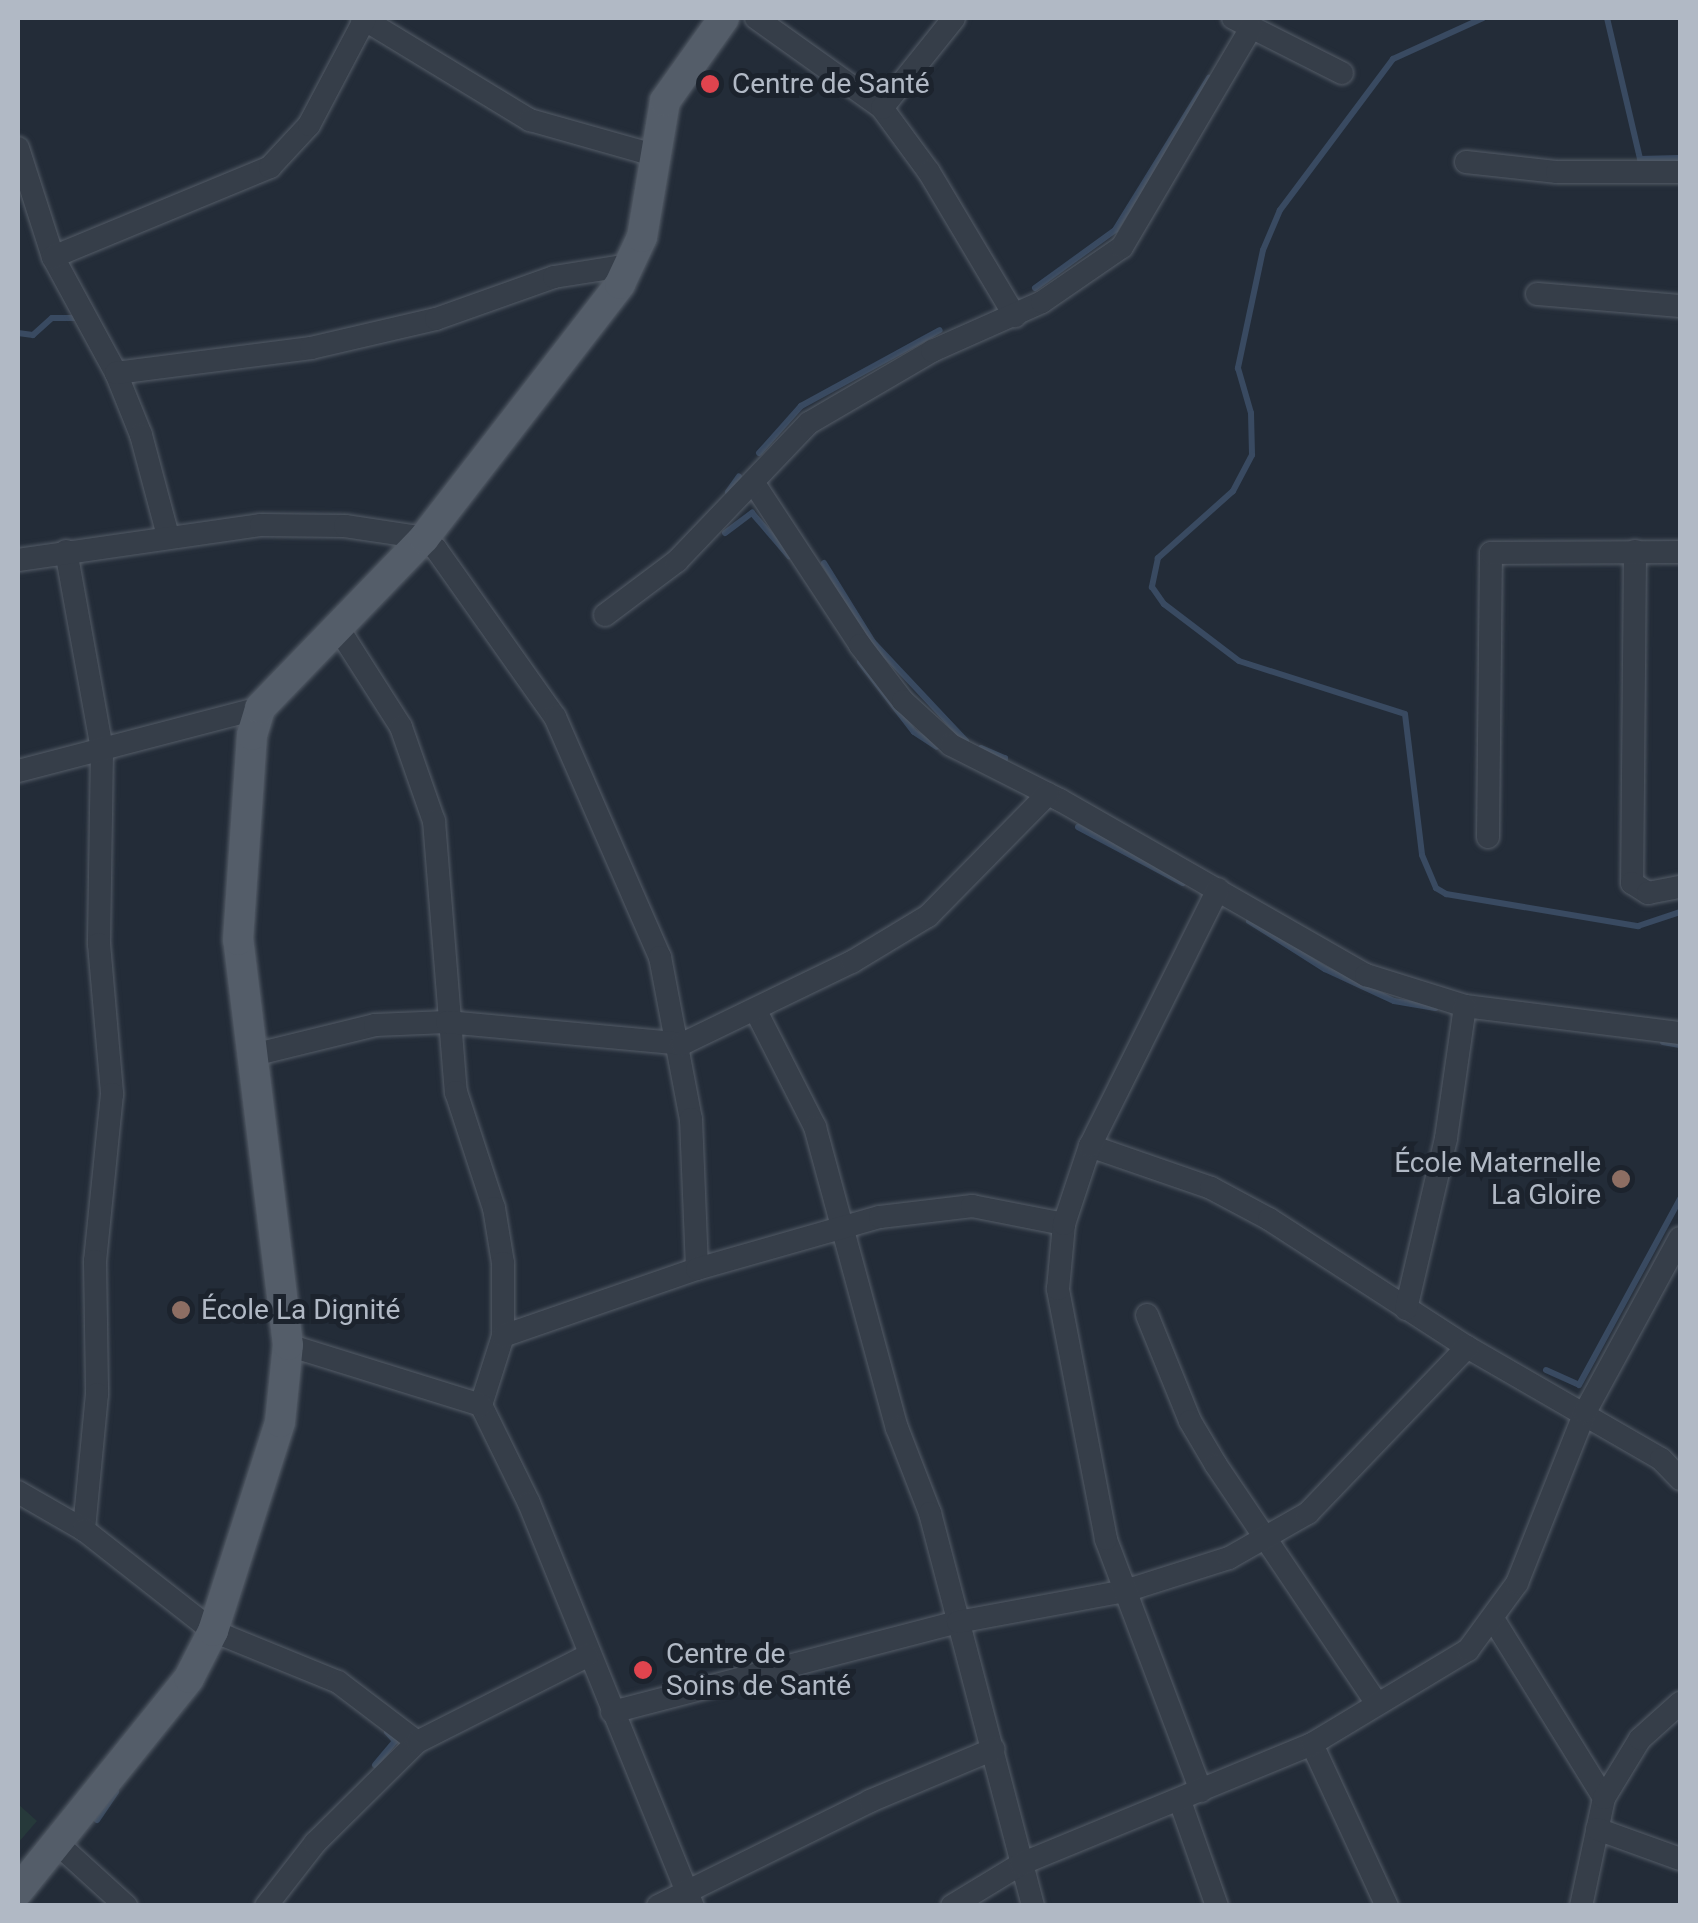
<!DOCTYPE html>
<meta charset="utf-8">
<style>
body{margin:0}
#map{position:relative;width:1698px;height:1923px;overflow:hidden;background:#232c38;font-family:Roboto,sans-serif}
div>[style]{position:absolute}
.green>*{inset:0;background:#26393a}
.stream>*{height:6px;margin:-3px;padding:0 3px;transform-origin:3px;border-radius:3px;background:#394a61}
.roads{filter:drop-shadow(0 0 2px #545c67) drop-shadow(0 0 2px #545c67)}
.minor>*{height:22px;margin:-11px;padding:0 11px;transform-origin:11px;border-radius:11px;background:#363e49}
.major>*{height:30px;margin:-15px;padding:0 15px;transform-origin:15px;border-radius:15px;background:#545d69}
.dots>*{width:28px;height:28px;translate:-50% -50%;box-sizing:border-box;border:5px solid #1c232d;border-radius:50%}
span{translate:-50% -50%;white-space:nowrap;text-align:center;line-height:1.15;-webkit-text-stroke:10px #1c232d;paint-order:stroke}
.poi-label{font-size:28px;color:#b1b9c5}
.left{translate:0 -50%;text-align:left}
.right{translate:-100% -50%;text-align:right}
.frame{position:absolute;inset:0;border:20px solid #b1b9c5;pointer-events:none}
</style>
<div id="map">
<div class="green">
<div style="clip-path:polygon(18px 1804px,37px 1821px,18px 1843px)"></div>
</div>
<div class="stream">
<div style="left:1483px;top:18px;width:99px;rotate:155.5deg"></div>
<div style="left:1393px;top:59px;width:189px;rotate:126.8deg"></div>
<div style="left:1280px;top:210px;width:43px;rotate:113deg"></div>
<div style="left:1263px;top:250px;width:121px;rotate:102deg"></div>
<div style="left:1238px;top:368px;width:47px;rotate:73.9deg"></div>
<div style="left:1251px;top:413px;width:42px;rotate:88.6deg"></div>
<div style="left:1252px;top:455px;width:41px;rotate:117.8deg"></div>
<div style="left:1233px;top:491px;width:101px;rotate:138.2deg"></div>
<div style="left:1158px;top:558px;width:30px;rotate:102deg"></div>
<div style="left:1152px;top:587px;width:21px;rotate:55deg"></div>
<div style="left:1164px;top:604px;width:94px;rotate:37.2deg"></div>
<div style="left:1239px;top:661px;width:174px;rotate:17.7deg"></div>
<div style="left:1405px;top:714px;width:142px;rotate:83.1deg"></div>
<div style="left:1422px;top:855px;width:36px;rotate:67deg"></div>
<div style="left:1436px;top:888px;width:12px;rotate:31deg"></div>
<div style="left:1446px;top:894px;width:195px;rotate:9.5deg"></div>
<div style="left:1638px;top:926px;width:44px;rotate:-18.4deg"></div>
<div style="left:1607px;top:18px;width:153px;rotate:76.8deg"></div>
<div style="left:1640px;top:159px;width:40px;rotate:-1.4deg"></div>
<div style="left:1035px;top:288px;width:99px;rotate:-35.9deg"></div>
<div style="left:1115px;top:230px;width:179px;rotate:-58.3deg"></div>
<div style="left:18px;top:333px;width:15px;rotate:8deg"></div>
<div style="left:33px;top:335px;width:25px;rotate:-42deg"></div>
<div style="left:52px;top:318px;width:22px"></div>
<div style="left:759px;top:453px;width:63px;rotate:-48.2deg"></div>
<div style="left:801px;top:406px;width:158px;rotate:-28.7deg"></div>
<div style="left:728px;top:492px;width:19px;rotate:-55deg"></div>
<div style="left:725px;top:533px;width:34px;rotate:-37deg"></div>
<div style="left:752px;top:513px;width:57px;rotate:49.3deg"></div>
<div style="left:824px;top:563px;width:93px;rotate:58.2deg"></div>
<div style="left:873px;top:642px;width:136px;rotate:46.8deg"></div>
<div style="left:860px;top:662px;width:88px;rotate:52.4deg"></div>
<div style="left:914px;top:732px;width:27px;rotate:33deg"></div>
<div style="left:981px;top:748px;width:26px;rotate:23deg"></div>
<div style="left:1005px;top:758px;width:5px;rotate:101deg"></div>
<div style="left:1078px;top:827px;width:119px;rotate:28.1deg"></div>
<div style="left:1249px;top:921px;width:90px;rotate:32.3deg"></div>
<div style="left:1325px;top:969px;width:76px;rotate:24.9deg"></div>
<div style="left:1394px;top:1001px;width:42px;rotate:9.7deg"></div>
<div style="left:1663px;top:1042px;width:17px;rotate:10deg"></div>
<div style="left:1546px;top:1370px;width:36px;rotate:24deg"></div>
<div style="left:1579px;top:1385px;width:212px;rotate:-61.5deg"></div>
<div style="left:375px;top:1765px;width:31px;rotate:-50deg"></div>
<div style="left:395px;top:1741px;width:12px;rotate:-132deg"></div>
<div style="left:97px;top:1820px;width:34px;rotate:-56deg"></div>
</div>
<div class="roads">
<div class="minor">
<div style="left:362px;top:18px;width:197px;rotate:31.3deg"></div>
<div style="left:530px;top:120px;width:129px;rotate:15.8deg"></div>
<div style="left:756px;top:18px;width:155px;rotate:35.5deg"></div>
<div style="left:882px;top:108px;width:79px;rotate:53.7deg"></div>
<div style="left:929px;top:172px;width:168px;rotate:59.2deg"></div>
<div style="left:1233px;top:18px;width:122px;rotate:26.8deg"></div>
<div style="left:882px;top:108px;width:115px;rotate:-51.3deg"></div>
<div style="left:18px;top:148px;width:114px;rotate:72.2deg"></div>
<div style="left:53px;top:257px;width:132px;rotate:61.5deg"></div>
<div style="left:116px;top:373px;width:67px;rotate:68deg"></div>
<div style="left:141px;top:435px;width:105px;rotate:75deg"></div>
<div style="left:1466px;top:162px;width:92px;rotate:6.3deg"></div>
<div style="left:1557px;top:172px;width:123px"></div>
<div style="left:53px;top:257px;width:235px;rotate:-22.5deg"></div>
<div style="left:270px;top:167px;width:57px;rotate:-47.1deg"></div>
<div style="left:309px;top:125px;width:120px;rotate:-62.2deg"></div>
<div style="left:1537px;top:294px;width:144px;rotate:4.8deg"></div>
<div style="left:116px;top:373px;width:197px;rotate:-7.3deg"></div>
<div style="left:311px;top:348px;width:128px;rotate:-13.1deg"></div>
<div style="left:436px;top:319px;width:125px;rotate:-19.6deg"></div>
<div style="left:554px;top:277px;width:77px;rotate:-9deg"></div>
<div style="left:755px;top:485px;width:191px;rotate:56.7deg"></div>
<div style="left:860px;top:645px;width:71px;rotate:52.5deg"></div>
<div style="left:903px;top:701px;width:65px;rotate:42.5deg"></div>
<div style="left:951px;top:745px;width:122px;rotate:26.8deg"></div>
<div style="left:1060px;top:800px;width:353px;rotate:29.8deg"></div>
<div style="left:1366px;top:975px;width:104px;rotate:17.4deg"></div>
<div style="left:1465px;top:1006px;width:217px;rotate:7.2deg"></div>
<div style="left:66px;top:551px;width:202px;rotate:79.7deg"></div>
<div style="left:102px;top:750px;width:194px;rotate:90.9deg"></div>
<div style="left:99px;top:944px;width:151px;rotate:85deg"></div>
<div style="left:112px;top:1094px;width:168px;rotate:95.8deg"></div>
<div style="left:95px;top:1261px;width:133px;rotate:89.1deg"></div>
<div style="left:97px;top:1394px;width:137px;rotate:95.5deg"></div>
<div style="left:1635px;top:551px;width:332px;rotate:90.5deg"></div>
<div style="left:1632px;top:883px;width:19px;rotate:32deg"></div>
<div style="left:1648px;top:893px;width:33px;rotate:-11deg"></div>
<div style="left:18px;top:560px;width:246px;rotate:-8.2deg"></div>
<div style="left:261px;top:525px;width:84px;rotate:0.7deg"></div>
<div style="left:345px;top:526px;width:80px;rotate:8.6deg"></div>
<div style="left:424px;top:538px;width:16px;rotate:43deg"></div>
<div style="left:436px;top:549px;width:206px;rotate:54.7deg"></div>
<div style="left:555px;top:717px;width:262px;rotate:66.4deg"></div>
<div style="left:660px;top:957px;width:165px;rotate:79.2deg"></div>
<div style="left:691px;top:1119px;width:150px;rotate:87.7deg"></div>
<div style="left:605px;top:615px;width:90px;rotate:-36.9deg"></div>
<div style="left:677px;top:561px;width:191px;rotate:-46.3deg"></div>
<div style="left:809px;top:423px;width:143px;rotate:-30.3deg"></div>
<div style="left:932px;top:351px;width:120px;rotate:-24deg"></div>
<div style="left:1042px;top:302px;width:97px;rotate:-34.5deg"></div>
<div style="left:1122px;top:247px;width:254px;rotate:-59.5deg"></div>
<div style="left:338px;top:628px;width:117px;rotate:57.5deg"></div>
<div style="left:401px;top:727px;width:100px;rotate:70.7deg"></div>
<div style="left:434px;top:821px;width:272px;rotate:85.4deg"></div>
<div style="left:456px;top:1092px;width:122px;rotate:71.9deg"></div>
<div style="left:494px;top:1208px;width:56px;rotate:80.7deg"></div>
<div style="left:503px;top:1263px;width:73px;rotate:90deg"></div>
<div style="left:503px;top:1336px;width:72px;rotate:107.7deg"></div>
<div style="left:481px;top:1405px;width:109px;rotate:63.9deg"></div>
<div style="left:529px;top:1503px;width:435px;rotate:67.9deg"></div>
<div style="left:18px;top:771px;width:250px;rotate:-14.6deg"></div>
<div style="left:1488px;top:837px;width:284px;rotate:-89.4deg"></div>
<div style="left:1491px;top:553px;width:189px;rotate:-0.3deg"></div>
<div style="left:756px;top:1011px;width:130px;rotate:63deg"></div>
<div style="left:815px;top:1127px;width:312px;rotate:74.8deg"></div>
<div style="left:897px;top:1428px;width:91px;rotate:68.8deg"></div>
<div style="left:930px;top:1513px;width:406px;rotate:75.3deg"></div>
<div style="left:249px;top:1056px;width:130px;rotate:-13.8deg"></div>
<div style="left:375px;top:1025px;width:72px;rotate:-2.4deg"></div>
<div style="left:447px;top:1022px;width:236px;rotate:5.3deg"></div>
<div style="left:682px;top:1044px;width:189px;rotate:-25.8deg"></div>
<div style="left:852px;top:962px;width:89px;rotate:-31.2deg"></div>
<div style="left:928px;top:916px;width:171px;rotate:-45.5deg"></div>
<div style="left:1090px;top:1146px;width:128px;rotate:19.1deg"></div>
<div style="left:1211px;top:1188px;width:66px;rotate:28.1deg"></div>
<div style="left:1269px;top:1219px;width:236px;rotate:32.9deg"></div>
<div style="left:1467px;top:1347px;width:224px;rotate:30deg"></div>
<div style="left:1661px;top:1459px;width:28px;rotate:46deg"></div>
<div style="left:1406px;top:1309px;width:176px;rotate:-76.8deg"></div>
<div style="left:1446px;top:1138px;width:133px;rotate:-81.8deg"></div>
<div style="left:1147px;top:1315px;width:114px;rotate:67.9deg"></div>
<div style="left:1190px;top:1421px;width:51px;rotate:59.4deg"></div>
<div style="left:1216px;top:1465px;width:288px;rotate:56deg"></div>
<div style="left:503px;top:1336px;width:205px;rotate:-19.1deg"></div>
<div style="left:697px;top:1269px;width:190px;rotate:-15.9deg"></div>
<div style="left:880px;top:1217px;width:93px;rotate:-6.8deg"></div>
<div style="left:972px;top:1206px;width:94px;rotate:11.1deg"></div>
<div style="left:288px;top:1345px;width:202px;rotate:17.3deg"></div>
<div style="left:18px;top:1492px;width:76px;rotate:29.9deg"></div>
<div style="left:84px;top:1530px;width:164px;rotate:38.1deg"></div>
<div style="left:213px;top:1631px;width:135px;rotate:22.2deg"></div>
<div style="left:338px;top:1682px;width:99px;rotate:37.2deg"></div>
<div style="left:1495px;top:1622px;width:207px;rotate:58.2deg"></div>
<div style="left:1604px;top:1798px;width:110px;rotate:102deg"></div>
<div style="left:612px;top:1712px;width:358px;rotate:-14.6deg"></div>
<div style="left:958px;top:1622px;width:170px;rotate:-10.5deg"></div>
<div style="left:1125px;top:1591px;width:109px;rotate:-17.6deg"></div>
<div style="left:1229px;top:1558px;width:91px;rotate:-29.7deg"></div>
<div style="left:1308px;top:1513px;width:230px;rotate:-46.2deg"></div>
<div style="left:1312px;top:1744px;width:179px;rotate:65.2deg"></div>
<div style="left:1201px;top:1791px;width:269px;rotate:-110.7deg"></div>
<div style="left:1106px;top:1539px;width:255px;rotate:-100.9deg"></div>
<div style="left:1058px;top:1289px;width:65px;rotate:-84.7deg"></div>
<div style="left:1064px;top:1224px;width:82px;rotate:-71.6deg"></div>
<div style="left:1090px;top:1146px;width:287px;rotate:-63.5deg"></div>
<div style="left:1604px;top:1798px;width:69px;rotate:-58.6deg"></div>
<div style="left:1640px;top:1739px;width:54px;rotate:-42deg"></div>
<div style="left:1180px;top:1801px;width:111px;rotate:70.6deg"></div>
<div style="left:1597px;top:1829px;width:88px;rotate:19.9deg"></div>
<div style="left:59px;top:1845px;width:91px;rotate:42.3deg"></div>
<div style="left:266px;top:1906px;width:80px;rotate:-52.1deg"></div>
<div style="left:315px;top:1843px;width:144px;rotate:-44.7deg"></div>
<div style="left:417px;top:1742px;width:191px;rotate:-26.8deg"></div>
<div style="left:658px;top:1906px;width:237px;rotate:-26.3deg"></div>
<div style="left:870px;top:1801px;width:134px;rotate:-22.8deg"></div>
<div style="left:952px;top:1906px;width:81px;rotate:-31.3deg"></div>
<div style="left:1021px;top:1864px;width:315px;rotate:-22.4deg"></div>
<div style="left:1312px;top:1744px;width:182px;rotate:-31.1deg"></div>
<div style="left:1468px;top:1650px;width:83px;rotate:-53.8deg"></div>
<div style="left:1517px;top:1583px;width:184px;rotate:-68.3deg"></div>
<div style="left:1585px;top:1412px;width:198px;rotate:-61.4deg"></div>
</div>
<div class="major">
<div style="left:18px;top:1891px;width:273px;rotate:-51.2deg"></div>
<div style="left:189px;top:1678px;width:53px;rotate:-62.9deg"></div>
<div style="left:213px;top:1631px;width:219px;rotate:-72.2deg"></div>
<div style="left:280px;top:1422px;width:77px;rotate:-84.1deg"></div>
<div style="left:288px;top:1345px;width:408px;rotate:-97deg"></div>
<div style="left:238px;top:940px;width:205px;rotate:-86.1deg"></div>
<div style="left:252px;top:735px;width:28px;rotate:-73deg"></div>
<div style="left:260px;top:708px;width:236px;rotate:-46deg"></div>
<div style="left:424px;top:538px;width:321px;rotate:-52.3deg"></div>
<div style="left:620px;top:284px;width:52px;rotate:-64.9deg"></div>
<div style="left:642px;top:237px;width:138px;rotate:-80.4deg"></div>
<div style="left:665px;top:101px;width:102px;rotate:-54.6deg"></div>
</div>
</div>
<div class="dots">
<div style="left:710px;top:84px;background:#e0444e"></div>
<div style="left:1621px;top:1179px;background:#8d6e63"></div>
<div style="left:181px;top:1310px;background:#8d6e63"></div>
<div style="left:643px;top:1670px;background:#e0444e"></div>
</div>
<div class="poi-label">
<span class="left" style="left:732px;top:84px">Centre de Santé</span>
<span class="right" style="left:1601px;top:1179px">École Maternelle<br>La Gloire</span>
<span class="left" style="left:201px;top:1310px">École La Dignité</span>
<span class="left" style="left:666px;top:1670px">Centre de<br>Soins de Santé</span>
</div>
<div class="frame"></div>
</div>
